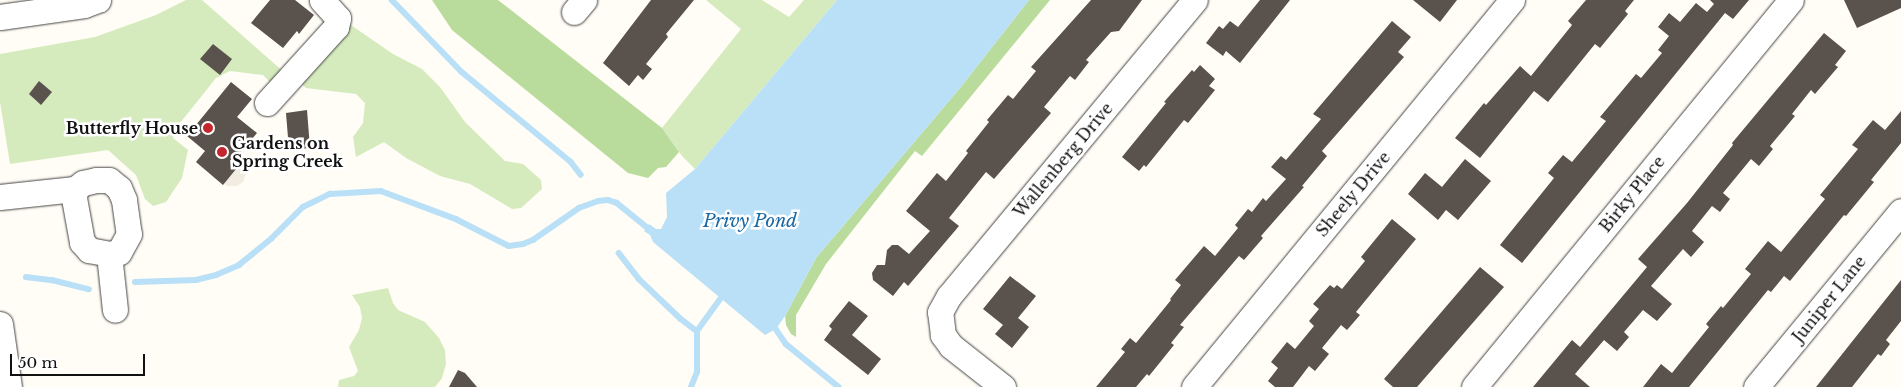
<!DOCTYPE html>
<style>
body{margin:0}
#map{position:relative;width:1901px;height:387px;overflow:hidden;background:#fffdf5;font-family:"Libre Baskerville",serif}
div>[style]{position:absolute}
.green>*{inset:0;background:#d5ebbd}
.forest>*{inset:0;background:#b9dc9c}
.plaza>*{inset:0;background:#f1ede2}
.water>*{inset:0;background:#b9e0f7}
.stream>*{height:5.5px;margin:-2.75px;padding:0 2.75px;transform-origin:2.75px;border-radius:2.75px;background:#b9e0f7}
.building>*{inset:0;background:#5a524d}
.roads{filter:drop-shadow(0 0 1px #444) drop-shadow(0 0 1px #444)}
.minor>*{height:25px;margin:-12.5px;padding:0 12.5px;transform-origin:12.5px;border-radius:12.5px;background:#fff}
.dots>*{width:14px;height:14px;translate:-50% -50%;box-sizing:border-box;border:2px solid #fff;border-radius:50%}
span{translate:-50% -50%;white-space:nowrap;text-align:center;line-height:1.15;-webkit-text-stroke:5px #fff;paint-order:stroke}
.poi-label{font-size:16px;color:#111;font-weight:700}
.right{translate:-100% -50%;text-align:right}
.left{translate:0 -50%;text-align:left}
.street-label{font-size:16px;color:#111}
.water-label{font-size:18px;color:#1768a6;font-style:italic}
.scale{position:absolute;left:10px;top:354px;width:135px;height:22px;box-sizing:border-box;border:2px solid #111;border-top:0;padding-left:6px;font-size:15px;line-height:18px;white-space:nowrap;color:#111;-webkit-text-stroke:4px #fff;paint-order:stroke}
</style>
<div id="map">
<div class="green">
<div style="clip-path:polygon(186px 0,202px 0,285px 73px,272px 84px,263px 75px,230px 71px,216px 78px,176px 128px,173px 138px,188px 150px,182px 178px,166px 202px,153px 206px,145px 199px,136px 175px,108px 150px,10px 164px,0 102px,0 54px,95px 37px,156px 15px)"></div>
<div style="clip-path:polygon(706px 0,762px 0,789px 17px,804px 0,837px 0,695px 169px,682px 156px,662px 128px,741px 29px)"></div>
<div style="clip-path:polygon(348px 23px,393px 54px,422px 69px,440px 87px,465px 122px,505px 161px,523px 164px,541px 180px,542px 189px,521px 208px,512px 209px,470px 184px,440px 176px,406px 158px,384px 142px,356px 157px,353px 137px,363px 123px,365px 103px,356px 94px,306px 88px,297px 79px)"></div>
<div style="clip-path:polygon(388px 288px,393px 303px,398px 310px,425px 322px,439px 338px,445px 350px,446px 364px,442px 378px,435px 387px,338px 387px,339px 380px,354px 376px,358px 371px,349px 347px,359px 330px,362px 318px,360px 307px,352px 295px)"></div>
</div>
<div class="forest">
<div style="clip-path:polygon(432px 0,498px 0,662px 128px,679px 152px,666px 167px,658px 168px,648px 178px,628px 173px,452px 30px)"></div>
<div style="clip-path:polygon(1029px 0,1050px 0,922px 156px,915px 151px,826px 264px,796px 315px,796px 337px,791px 334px,786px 325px,785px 316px,816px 258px,960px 88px)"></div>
</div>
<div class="plaza">
<div style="clip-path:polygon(242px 161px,245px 161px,247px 171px,243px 182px,237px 186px,227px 186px,224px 183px)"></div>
</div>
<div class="water">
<div style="clip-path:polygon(837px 0,1029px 0,960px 88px,816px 258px,785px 316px,776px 329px,765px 335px,653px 242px,650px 235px,644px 231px,649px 224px,656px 229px,661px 229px,667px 217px,666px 193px,695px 169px)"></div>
</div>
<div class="stream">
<div style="left:392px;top:0;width:100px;rotate:45.8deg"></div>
<div style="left:462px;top:72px;width:141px;rotate:39.5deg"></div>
<div style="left:571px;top:162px;width:16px;rotate:52deg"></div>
<div style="left:619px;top:253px;width:33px;rotate:52deg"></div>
<div style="left:639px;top:279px;width:58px;rotate:43.6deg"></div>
<div style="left:681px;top:319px;width:20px;rotate:37deg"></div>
<div style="left:26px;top:277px;width:26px;rotate:7deg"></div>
<div style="left:52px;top:280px;width:38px;rotate:14deg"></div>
<div style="left:135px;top:282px;width:61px;rotate:-1.9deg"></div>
<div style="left:196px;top:280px;width:21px;rotate:-14deg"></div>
<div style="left:216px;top:275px;width:25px;rotate:-23deg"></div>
<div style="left:239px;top:265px;width:41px;rotate:-39.1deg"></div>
<div style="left:271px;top:239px;width:45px;rotate:-45deg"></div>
<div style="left:303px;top:207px;width:30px;rotate:-26deg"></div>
<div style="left:330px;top:194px;width:51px;rotate:-3.4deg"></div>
<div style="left:381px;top:191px;width:80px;rotate:20.5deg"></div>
<div style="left:456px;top:219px;width:59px;rotate:27deg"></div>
<div style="left:509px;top:246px;width:14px;rotate:-8deg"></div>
<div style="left:523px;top:244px;width:11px;rotate:-22deg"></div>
<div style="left:533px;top:240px;width:56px;rotate:-34.8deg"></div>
<div style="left:579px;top:208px;width:20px;rotate:-20deg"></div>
<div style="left:598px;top:201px;width:10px;rotate:-6deg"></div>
<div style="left:608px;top:200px;width:9px;rotate:18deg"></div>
<div style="left:617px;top:203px;width:38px;rotate:39deg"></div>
<div style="left:776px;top:329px;width:18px;rotate:56deg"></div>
<div style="left:786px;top:344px;width:68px;rotate:39.1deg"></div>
<div style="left:691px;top:387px;width:16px;rotate:-68deg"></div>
<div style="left:697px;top:372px;width:41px;rotate:-90deg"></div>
<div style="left:697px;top:331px;width:41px;rotate:-54deg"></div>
</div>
<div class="building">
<div style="clip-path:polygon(270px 0,295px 0,314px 15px,299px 34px,297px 31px,283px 48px,251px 23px)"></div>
<div style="clip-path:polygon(651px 0,694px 0,666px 34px,668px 37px,646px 64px,652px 69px,643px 80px,638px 75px,629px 86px,603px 63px)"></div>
<div style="clip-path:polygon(1091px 0,1142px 0,1119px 31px,1111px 32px,1086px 60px,1089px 62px,1075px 80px,1070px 76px,1044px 107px,1051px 113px,994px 179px,986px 172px,949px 218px,959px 226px,908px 286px,904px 282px,893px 296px,873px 280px,872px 273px,877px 265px,885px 265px,887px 250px,892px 245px,898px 245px,909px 254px,930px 231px,906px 211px,937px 173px,946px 181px,968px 153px,966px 151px,989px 122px,987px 120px,1008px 95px,1013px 99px,1036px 71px,1031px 67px)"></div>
<div style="clip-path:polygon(1260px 0,1290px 0,1240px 63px,1226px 51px,1223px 56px,1206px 43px,1219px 26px,1223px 29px,1230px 21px,1238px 27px)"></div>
<div style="clip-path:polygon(1413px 0,1457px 0,1440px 22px)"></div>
<div style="clip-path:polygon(1586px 0,1634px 0,1625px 11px,1628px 14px,1600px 48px,1595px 44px,1548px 102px,1534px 91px,1480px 158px,1455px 138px,1484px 103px,1486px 105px,1520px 66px,1531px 76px,1572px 25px,1568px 21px)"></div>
<div style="clip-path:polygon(1710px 0,1749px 0,1733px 19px,1725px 13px,1522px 263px,1500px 245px,1554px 178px,1548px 173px,1563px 155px,1572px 162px,1606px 121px,1600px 117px,1636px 74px,1641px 78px,1662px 53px,1658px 50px,1669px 36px,1658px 27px,1669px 13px,1680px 22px,1696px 3px,1707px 12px,1714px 4px)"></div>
<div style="clip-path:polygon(1844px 0,1901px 0,1901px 8px,1857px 28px)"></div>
<div style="clip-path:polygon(1392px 21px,1411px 37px,1398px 52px,1404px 57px,1322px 151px,1327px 156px,1302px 186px,1304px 187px,1261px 236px,1263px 238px,1244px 260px,1239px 256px,1180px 325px,1184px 327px,1171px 343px,1174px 345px,1149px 376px,1147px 374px,1136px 387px,1096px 387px,1125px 352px,1121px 349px,1130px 338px,1136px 343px,1171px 300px,1170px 299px,1181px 285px,1175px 280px,1204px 246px,1215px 256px,1238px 228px,1235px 225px,1248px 209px,1252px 212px,1263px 198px,1266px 201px,1286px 179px,1271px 167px,1281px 156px,1286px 160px,1321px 119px,1313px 114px)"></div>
<div style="clip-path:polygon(1824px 33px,1846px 51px,1835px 65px,1838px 67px,1815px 94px,1811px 90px,1792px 114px,1795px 116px,1770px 146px,1773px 149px,1759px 166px,1751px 159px,1723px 193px,1730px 199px,1720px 212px,1712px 206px,1692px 231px,1704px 242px,1691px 257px,1683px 249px,1651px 286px,1672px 304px,1657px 321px,1643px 310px,1624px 332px,1629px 337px,1617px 351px,1604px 340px,1575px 374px,1590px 387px,1533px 387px,1572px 340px,1580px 347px,1647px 267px,1638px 259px,1687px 203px,1733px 145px,1732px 143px)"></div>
<div style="clip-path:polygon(213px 44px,232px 59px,220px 75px,200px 59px)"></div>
<div style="clip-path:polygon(1200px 65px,1215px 79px,1209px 86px,1215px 90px,1188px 123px,1184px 120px,1146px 167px,1144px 165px,1139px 171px,1122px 157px,1166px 103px,1164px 102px,1192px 70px,1194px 72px)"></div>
<div style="clip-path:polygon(39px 81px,52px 92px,41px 105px,29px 94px)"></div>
<div style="clip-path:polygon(231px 82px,252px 99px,237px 117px,257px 133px,239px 154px,245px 158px,223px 185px,196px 162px,205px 151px,187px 136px)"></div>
<div style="clip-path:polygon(307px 110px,310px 148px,289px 150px,286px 113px)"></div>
<div style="clip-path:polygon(1901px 111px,1901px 143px,1871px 180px,1874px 182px,1846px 216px,1844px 215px,1790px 281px,1784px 276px,1771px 292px,1768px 290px,1689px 387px,1643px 387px,1661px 364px,1672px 373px,1709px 327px,1706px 324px,1721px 306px,1723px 308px,1751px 274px,1745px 269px,1768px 241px,1781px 252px,1825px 199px,1820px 195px,1858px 149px,1852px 145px,1873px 120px,1885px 130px)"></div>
<div style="clip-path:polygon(1465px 159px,1491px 181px,1458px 220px,1446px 210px,1438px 220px,1408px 194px,1425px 173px,1442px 187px)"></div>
<div style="clip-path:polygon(1392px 219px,1416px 239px,1356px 312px,1360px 315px,1347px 330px,1341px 325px,1322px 348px,1329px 354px,1315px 371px,1309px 366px,1293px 387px,1275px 387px,1268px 381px,1278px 368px,1271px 362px,1287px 342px,1295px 349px,1314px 326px,1309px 321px,1319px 309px,1313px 304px,1330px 285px,1334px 288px,1337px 285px,1342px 289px,1365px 261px,1361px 257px)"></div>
<div style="clip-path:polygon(1480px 267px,1504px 287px,1417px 387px,1393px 387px,1384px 379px)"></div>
<div style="clip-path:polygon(1010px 276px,1036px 296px,1018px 318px,1029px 327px,1012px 348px,995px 334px,1003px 325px,983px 309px)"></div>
<div style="clip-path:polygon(1901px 280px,1901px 321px,1886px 340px,1890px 344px,1881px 356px,1878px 354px,1852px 387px,1816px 387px)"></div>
<div style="clip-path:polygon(849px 301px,868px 316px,852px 335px,881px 359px,868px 375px,824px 340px,832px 329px,829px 326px)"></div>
<div style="clip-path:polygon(458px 370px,465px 373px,477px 387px,449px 387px)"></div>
</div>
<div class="roads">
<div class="minor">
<div style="left:574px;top:12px;width:16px;rotate:-50deg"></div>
<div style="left:0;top:17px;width:85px;rotate:-8.1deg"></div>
<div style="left:84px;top:5px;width:15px;rotate:-20deg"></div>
<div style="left:267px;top:103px;width:103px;rotate:-47.8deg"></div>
<div style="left:336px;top:27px;width:9px;rotate:-77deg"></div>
<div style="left:338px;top:18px;width:24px;rotate:-132deg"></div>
<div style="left:75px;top:189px;width:9px;rotate:96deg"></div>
<div style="left:74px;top:198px;width:45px;rotate:79.7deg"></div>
<div style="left:82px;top:242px;width:11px;rotate:49deg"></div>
<div style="left:89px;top:250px;width:20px;rotate:11deg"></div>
<div style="left:0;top:197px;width:75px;rotate:-6.1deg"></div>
<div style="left:75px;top:189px;width:10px;rotate:-37deg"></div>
<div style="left:83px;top:183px;width:13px;rotate:-13deg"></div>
<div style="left:96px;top:180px;width:13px"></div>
<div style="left:109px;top:180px;width:13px;rotate:39deg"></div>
<div style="left:119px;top:188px;width:13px;rotate:67deg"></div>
<div style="left:124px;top:200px;width:34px;rotate:82deg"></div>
<div style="left:129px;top:234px;width:21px;rotate:119deg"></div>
<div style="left:119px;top:252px;width:10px;rotate:169deg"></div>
<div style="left:109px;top:254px;width:56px;rotate:83.9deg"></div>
<div style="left:0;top:324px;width:64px;rotate:81.9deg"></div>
<div style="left:1003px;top:387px;width:66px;rotate:-141.7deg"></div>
<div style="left:951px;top:346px;width:14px;rotate:-126deg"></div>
<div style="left:943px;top:335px;width:23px;rotate:-97deg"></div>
<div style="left:940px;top:312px;width:18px;rotate:-61deg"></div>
<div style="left:949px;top:296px;width:385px;rotate:-50.3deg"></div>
<div style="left:1194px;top:387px;width:501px;rotate:-50.59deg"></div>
<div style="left:1474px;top:387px;width:500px;rotate:-50.68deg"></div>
<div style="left:1756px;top:387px;width:228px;rotate:-50.5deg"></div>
</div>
</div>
<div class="dots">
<div style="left:208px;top:128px;background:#c4262e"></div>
<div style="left:222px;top:152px;background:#c4262e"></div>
</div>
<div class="poi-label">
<span class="right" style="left:198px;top:128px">Butterfly House</span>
<span class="left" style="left:232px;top:152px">Gardens on<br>Spring Creek</span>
</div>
<div class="street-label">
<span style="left:1063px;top:160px;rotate:-50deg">Wallenberg Drive</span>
<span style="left:1353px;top:194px;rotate:-50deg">Sheely Drive</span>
<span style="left:1632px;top:194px;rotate:-51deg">Birky Place</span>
<span style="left:1829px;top:299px;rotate:-51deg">Juniper Lane</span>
</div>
<div class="water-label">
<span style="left:750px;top:221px">Privy Pond</span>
</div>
<div class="scale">50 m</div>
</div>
